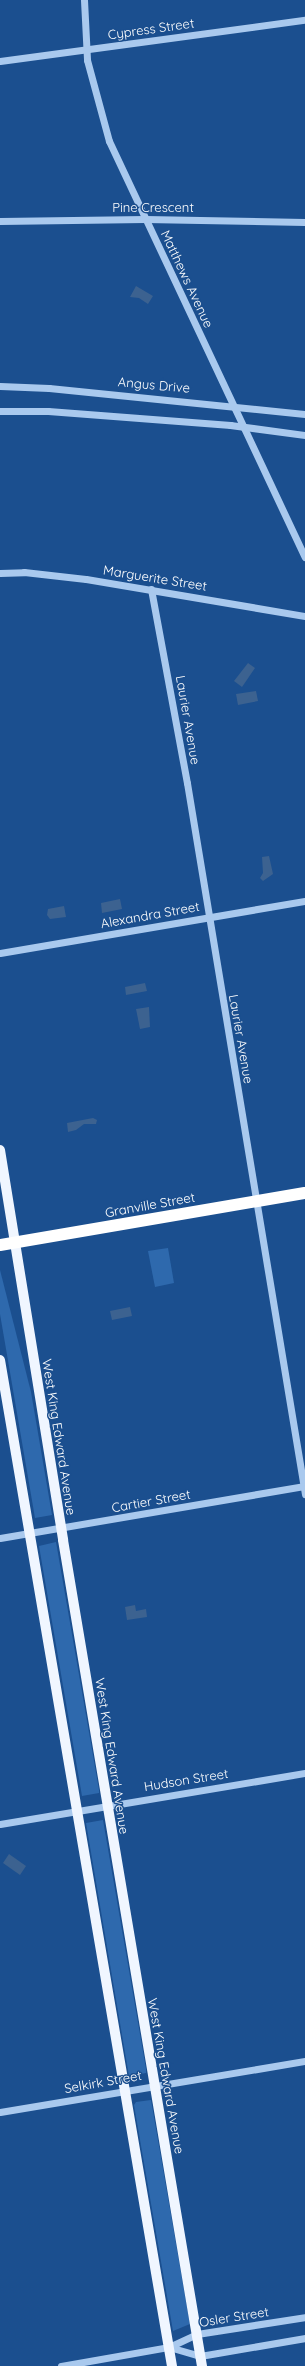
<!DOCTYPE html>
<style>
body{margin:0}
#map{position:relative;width:305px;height:2366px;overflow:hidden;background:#1b4f8f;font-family:Quicksand,sans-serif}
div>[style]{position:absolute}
.green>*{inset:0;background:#2e69ad}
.water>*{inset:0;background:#3c6290}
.minor>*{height:7px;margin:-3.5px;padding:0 3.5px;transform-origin:3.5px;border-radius:3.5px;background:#a9c9ee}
.major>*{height:10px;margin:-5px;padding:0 5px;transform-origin:5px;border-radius:5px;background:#f0f6ff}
.highway>*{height:12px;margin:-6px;padding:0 6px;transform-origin:6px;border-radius:6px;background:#fff}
span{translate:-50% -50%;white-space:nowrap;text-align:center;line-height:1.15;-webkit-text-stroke:3px #1b4f8f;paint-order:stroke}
.street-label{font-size:13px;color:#fff}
</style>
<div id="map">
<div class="green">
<div style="clip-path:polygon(168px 1248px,174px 1283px,155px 1287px,148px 1251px)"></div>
<div style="clip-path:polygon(0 1270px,31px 1392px,52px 1515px,35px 1518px,0 1314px)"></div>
<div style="clip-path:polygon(56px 1542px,99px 1790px,99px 1793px,82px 1796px,39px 1546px)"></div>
<div style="clip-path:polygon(103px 1820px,146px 2069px,146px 2073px,129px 2076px,86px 1823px)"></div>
<div style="clip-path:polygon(151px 2100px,190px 2324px,173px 2331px,134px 2105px,136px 2102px)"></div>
</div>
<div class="water">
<div style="clip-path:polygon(136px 286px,153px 296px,148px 304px,139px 298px,130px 297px)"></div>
<div style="clip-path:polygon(248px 663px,255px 668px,242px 687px,234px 681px)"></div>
<div style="clip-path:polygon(256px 691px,258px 701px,238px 705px,236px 694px)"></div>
<div style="clip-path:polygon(269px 856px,273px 874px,263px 881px,260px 878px,263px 873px,262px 857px)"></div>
<div style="clip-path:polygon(120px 899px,122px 909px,102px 913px,101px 903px)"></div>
<div style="clip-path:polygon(64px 906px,66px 917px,50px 919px,47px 915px,48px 909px)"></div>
<div style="clip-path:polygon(145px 983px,147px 991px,126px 995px,125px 987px)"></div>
<div style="clip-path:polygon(149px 1007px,150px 1027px,140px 1029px,136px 1009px)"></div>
<div style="clip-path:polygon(93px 1118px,97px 1120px,96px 1124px,84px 1124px,76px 1130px,68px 1132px,67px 1123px)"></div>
<div style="clip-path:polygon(130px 1307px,132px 1316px,112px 1320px,110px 1311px)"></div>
<div style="clip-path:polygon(135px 1605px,136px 1611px,146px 1609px,147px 1617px,127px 1620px,125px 1607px)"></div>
<div style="clip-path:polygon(9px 1854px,26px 1866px,20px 1875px,3px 1863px)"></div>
</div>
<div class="minor">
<div style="left:84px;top:0;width:60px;rotate:87.1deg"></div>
<div style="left:87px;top:60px;width:84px;rotate:74.8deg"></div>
<div style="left:109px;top:141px;width:460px;rotate:64.8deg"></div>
<div style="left:0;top:61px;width:308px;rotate:-7.7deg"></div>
<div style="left:0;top:221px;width:145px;rotate:-0.8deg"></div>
<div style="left:145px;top:219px;width:160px;rotate:1.1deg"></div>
<div style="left:0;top:386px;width:49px;rotate:2.3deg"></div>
<div style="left:49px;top:388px;width:257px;rotate:5.8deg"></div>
<div style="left:0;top:411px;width:48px"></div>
<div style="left:48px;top:411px;width:183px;rotate:4.4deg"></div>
<div style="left:230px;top:425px;width:76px;rotate:7.6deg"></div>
<div style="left:0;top:573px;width:24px;rotate:-2deg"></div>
<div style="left:24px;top:572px;width:62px;rotate:6.4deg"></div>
<div style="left:86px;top:579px;width:222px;rotate:9.6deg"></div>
<div style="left:151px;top:589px;width:197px;rotate:79.5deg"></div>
<div style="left:187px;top:783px;width:721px;rotate:80.58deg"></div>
<div style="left:0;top:953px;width:309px;rotate:-9.7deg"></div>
<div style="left:0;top:1538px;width:309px;rotate:-9.7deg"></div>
<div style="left:0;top:1824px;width:309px;rotate:-9.5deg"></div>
<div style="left:0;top:2112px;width:309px;rotate:-9.5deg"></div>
<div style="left:169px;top:2347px;width:32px;rotate:16deg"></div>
<div style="left:200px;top:2356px;width:107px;rotate:-9.7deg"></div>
<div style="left:61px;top:2366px;width:110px;rotate:-10deg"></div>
<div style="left:169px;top:2347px;width:31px;rotate:-25deg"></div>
<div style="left:197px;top:2334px;width:109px;rotate:-8.9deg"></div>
</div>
<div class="major">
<div style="left:0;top:1150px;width:395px;rotate:80.8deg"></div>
<div style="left:63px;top:1540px;width:838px;rotate:80.45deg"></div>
<div style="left:0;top:1360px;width:1021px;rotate:80.3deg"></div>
</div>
<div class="highway">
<div style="left:0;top:1245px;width:309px;rotate:-9.7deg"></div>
</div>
<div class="street-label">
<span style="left:151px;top:29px;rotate:-8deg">Cypress Street</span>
<span style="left:153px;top:207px">Pine Crescent</span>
<span style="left:187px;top:279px;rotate:65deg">Matthews Avenue</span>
<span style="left:154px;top:385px;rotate:5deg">Angus Drive</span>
<span style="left:155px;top:578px;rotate:9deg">Marguerite Street</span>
<span style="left:188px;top:720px;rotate:80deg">Laurier Avenue</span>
<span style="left:150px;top:915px;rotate:-10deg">Alexandra Street</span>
<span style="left:241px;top:1039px;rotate:80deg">Laurier Avenue</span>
<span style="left:150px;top:1205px;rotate:-10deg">Granville Street</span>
<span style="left:59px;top:1437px;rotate:81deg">West King Edward Avenue</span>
<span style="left:151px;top:1501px;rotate:-10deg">Cartier Street</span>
<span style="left:112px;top:1756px;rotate:81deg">West King Edward Avenue</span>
<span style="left:186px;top:1780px;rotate:-9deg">Hudson Street</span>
<span style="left:166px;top:2076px;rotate:80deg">West King Edward Avenue</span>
<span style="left:103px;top:2082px;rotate:-10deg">Selkirk Street</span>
<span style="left:234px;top:2317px;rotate:-9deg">Osler Street</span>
</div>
</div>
